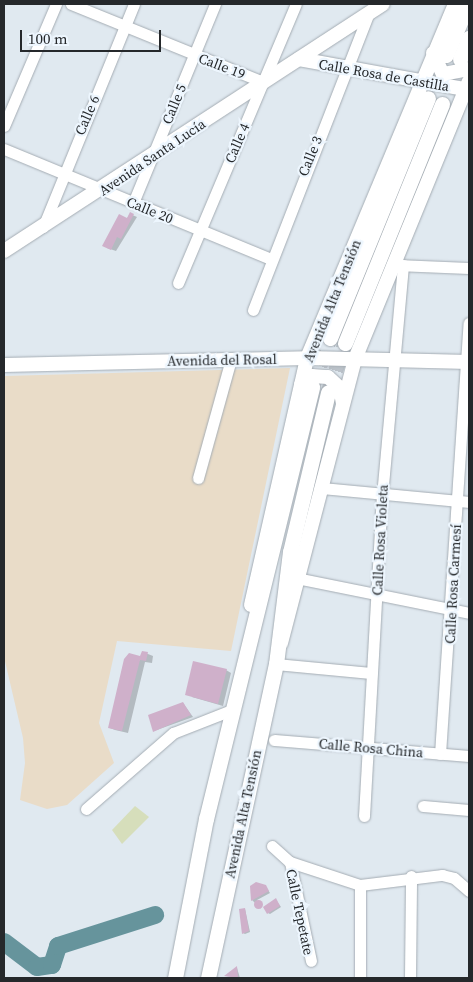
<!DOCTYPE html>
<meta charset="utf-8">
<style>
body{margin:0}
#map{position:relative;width:473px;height:982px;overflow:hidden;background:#e0e9f0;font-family:"Source Serif 4",serif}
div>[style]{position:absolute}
.commercial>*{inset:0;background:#e9dcc8}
.green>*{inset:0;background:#d6debb}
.shadow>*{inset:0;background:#0003}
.river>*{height:18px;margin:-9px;padding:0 9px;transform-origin:9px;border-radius:9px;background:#66949c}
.building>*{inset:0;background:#cfb0ca}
.round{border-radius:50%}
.secondary-tunnel>*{height:15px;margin-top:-7.5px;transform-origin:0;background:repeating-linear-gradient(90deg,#bbc2c9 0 15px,transparent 0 23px)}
.roads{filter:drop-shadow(0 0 1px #a4acb3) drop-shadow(0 0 1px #a4acb3)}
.minor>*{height:11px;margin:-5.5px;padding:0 5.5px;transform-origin:5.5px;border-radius:5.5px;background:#fff}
.tertiary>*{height:14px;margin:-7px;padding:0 7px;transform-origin:7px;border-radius:7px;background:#fff}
.secondary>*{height:15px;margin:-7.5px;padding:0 7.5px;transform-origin:7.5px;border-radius:7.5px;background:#fff}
span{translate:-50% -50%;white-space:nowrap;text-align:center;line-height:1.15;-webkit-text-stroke:4.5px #edf6fe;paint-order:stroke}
.street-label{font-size:14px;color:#25282b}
.frame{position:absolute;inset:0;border:5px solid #25282b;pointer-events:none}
.scale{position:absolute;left:20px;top:30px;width:141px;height:22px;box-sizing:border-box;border:2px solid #25282b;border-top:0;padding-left:6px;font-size:15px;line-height:18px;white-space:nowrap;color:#25282b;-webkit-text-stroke:4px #edf6fe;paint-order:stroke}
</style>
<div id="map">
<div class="commercial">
<div style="clip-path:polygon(290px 368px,231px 651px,117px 641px,99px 723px,114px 763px,67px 805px,47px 809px,20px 800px,25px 763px,23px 738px,4px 657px,4px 376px)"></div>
</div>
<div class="green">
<div style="clip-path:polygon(135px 806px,149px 817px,122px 844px,112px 830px)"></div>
</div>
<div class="shadow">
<div style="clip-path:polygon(130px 214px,137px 217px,116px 251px,107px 248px)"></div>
<div style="clip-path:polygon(143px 652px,153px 656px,152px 663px,145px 662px,128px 733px,115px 730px,110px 728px)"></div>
<div style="clip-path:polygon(226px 670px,231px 673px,223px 706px,192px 697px)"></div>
<div style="clip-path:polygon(183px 703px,193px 717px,154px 731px)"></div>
<div style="clip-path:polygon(266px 887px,270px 893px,257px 900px,261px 909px,252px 900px)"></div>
<div style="clip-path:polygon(276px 900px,281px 907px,270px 914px,268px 913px)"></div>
<div style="clip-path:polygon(245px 909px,250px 932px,245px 934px,243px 933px)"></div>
<div style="clip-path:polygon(237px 968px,240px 978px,226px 976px)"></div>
</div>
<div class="river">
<div style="left:4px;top:942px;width:41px;rotate:37.1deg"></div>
<div style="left:37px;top:967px;width:15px;rotate:-8deg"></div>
<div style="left:52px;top:965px;width:20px;rotate:-72deg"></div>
<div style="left:58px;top:946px;width:102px;rotate:-17.7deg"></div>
</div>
<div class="building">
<div style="clip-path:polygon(130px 212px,134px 214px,121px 239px,117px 237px,111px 250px,102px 246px,119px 214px,127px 218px)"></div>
<div style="clip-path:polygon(142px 651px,148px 652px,146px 661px,140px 660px,122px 731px,108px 728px,124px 659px,129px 653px,140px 656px)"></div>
<div style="clip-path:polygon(193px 661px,227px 669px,218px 704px,185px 695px)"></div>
<div style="clip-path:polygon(183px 702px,191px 715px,153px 732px,148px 715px)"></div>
<div style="clip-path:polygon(256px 882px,266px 885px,269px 891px,251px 901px,250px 886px)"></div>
<div style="clip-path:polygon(276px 898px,280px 906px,267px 914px,263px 907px)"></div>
<div class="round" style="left:253.5px;top:899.5px;width:9px;height:9px"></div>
<div style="clip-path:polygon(245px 908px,249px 931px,242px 934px,239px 909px)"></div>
<div style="clip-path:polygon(237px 966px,238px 978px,224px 976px)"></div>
</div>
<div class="secondary-tunnel">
<div style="left:312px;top:387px;width:52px;rotate:-69.8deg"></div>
<div style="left:328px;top:392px;width:52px;rotate:-70.9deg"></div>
</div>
<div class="roads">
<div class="minor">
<div style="left:71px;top:4px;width:207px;rotate:22.1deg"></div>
<div style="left:4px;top:126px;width:133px;rotate:-66.9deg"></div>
<div style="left:4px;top:149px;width:287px;rotate:22.4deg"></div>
<div style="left:133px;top:203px;width:215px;rotate:-67.6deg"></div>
<div style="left:43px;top:227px;width:241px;rotate:-67.8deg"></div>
<div style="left:396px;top:265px;width:73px;rotate:2.4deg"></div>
<div style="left:178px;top:283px;width:303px;rotate:-67.1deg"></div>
<div style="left:253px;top:310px;width:320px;rotate:-68.7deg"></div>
<div style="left:198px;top:478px;width:123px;rotate:-74.5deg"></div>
<div style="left:322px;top:488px;width:148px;rotate:5.4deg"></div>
<div style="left:301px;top:579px;width:171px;rotate:11.4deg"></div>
<div style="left:276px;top:664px;width:95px;rotate:5.4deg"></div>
<div style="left:274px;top:740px;width:196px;rotate:4.7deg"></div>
<div style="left:440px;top:754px;width:432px;rotate:-86.2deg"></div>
<div style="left:423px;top:806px;width:46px;rotate:5deg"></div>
<div style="left:86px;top:809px;width:116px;rotate:-41.1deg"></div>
<div style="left:173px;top:733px;width:66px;rotate:-21.5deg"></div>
<div style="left:364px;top:816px;width:321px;rotate:-86.8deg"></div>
<div style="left:382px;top:496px;width:232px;rotate:-84.8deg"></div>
<div style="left:272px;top:846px;width:24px;rotate:42deg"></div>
<div style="left:290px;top:862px;width:74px;rotate:18.2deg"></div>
<div style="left:360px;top:885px;width:83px;rotate:-7deg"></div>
<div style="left:442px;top:875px;width:12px;rotate:14deg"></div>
<div style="left:454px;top:878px;width:20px;rotate:41deg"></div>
<div style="left:290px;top:862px;width:101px;rotate:78deg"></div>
<div style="left:360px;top:885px;width:92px;rotate:90deg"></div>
<div style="left:410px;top:978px;width:102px;rotate:-89.4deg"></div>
</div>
<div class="tertiary">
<div style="left:433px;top:53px;width:23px;rotate:65deg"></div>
<div style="left:443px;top:74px;width:26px;rotate:-11deg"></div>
<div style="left:299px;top:59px;width:173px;rotate:10.3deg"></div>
<div style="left:4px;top:251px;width:452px;rotate:-33.1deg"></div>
<div style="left:4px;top:365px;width:303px;rotate:-1.3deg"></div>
<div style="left:307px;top:358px;width:162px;rotate:1.4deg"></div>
<div style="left:301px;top:385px;width:14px;rotate:-39deg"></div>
<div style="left:312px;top:376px;width:16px;rotate:4deg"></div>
<div style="left:328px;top:377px;width:16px;rotate:43deg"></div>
<div style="left:340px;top:388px;width:15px;rotate:79deg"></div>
<div style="left:251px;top:605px;width:253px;rotate:-77.2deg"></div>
<div style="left:307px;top:358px;width:384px;rotate:-67.3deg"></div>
<div style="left:281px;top:643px;width:293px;rotate:-75.4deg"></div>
<div style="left:355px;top:359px;width:300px;rotate:-67.7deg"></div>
</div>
<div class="secondary">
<div style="left:446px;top:55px;width:56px;rotate:-66.7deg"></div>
<div style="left:460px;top:59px;width:23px;rotate:-67deg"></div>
<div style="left:330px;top:338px;width:259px;rotate:-67.8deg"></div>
<div style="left:345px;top:343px;width:258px;rotate:-67.9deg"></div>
<div style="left:175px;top:978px;width:162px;rotate:-79deg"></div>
<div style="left:206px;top:819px;width:445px;rotate:-76.2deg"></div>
<div style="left:208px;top:978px;width:321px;rotate:-77.8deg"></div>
<div style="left:276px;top:664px;width:113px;rotate:-82.9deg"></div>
<div style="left:290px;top:552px;width:164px;rotate:-76.6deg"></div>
</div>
</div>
<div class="street-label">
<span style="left:222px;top:66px;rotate:21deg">Calle 19</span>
<span style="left:384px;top:75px;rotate:10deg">Calle Rosa de Castilla</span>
<span style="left:174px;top:104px;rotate:-68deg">Calle 5</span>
<span style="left:87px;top:115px;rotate:-67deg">Calle 6</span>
<span style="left:237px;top:143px;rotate:-67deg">Calle 4</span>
<span style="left:310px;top:156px;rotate:-68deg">Calle 3</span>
<span style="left:152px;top:157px;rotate:-34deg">Avenida Santa Lucía</span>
<span style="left:150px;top:210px;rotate:22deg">Calle 20</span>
<span style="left:332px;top:301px;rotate:-68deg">Avenida Alta Tensión</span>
<span style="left:222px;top:360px;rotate:-1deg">Avenida del Rosal</span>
<span style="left:380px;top:540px;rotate:-87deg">Calle Rosa Violeta</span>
<span style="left:453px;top:584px;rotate:-87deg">Calle Rosa Carmesí</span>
<span style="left:371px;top:748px;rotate:5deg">Calle Rosa China</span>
<span style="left:243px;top:814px;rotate:-78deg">Avenida Alta Tensión</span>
<span style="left:300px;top:912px;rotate:78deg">Calle Tepetate</span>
</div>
<div class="frame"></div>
<div class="scale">100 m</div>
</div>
